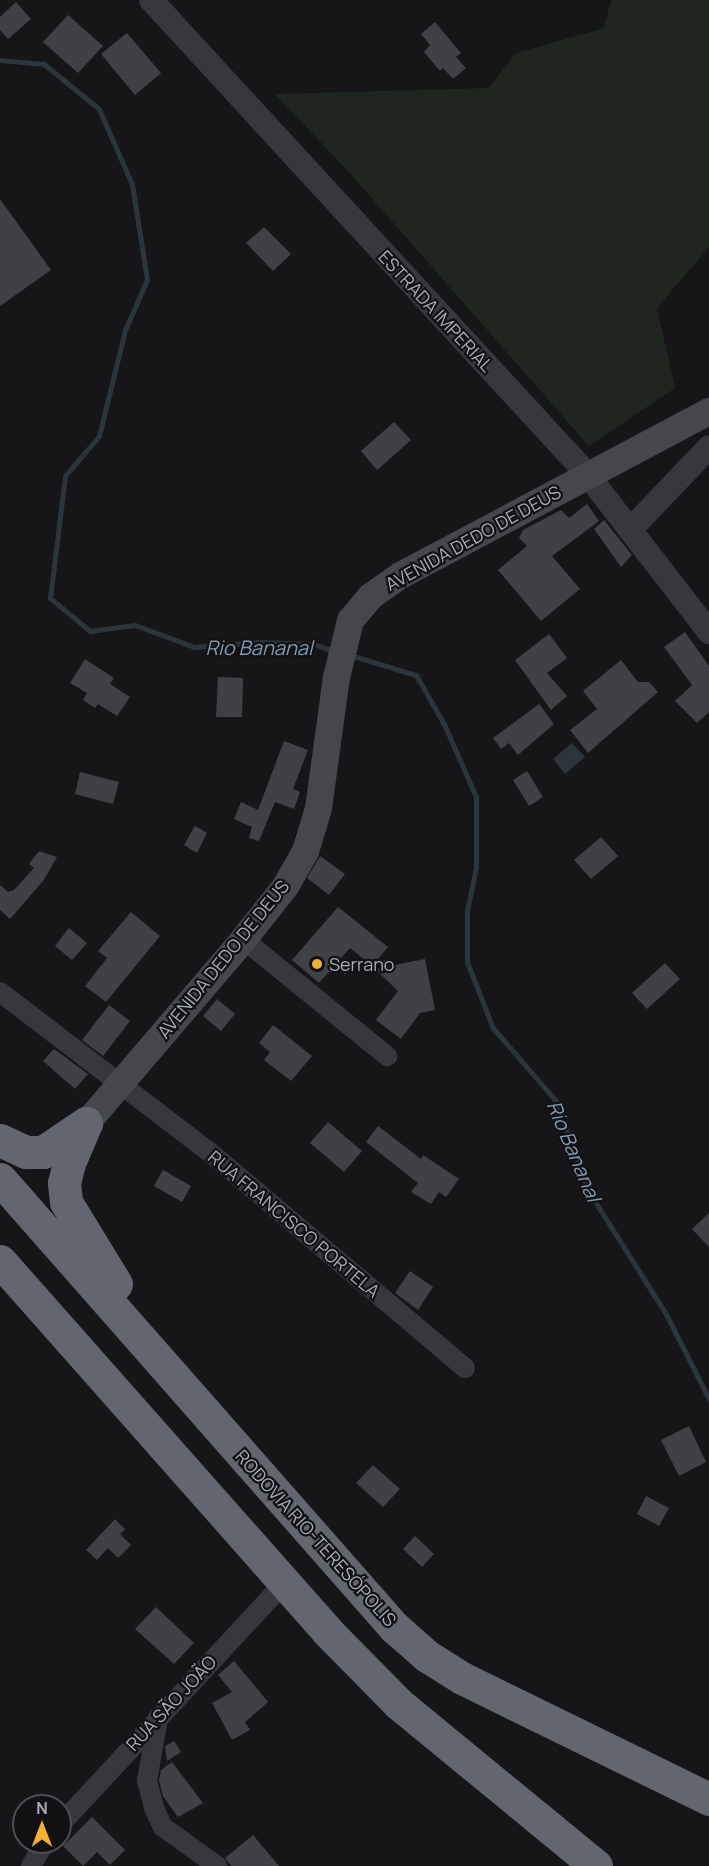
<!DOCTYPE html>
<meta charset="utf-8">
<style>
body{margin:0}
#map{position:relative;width:709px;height:1866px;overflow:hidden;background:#161618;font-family:Manrope,sans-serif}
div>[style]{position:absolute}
.green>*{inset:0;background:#1e261f}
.water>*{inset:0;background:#2c353c}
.stream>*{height:5px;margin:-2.5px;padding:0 2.5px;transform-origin:2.5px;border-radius:2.5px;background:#2c353c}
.building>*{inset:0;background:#404145}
.minor>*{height:20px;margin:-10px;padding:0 10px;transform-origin:10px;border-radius:10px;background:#37383d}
.tertiary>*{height:24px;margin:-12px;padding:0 12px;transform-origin:12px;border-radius:12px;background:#37383d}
.secondary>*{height:27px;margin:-13.5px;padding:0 13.5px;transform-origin:13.5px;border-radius:13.5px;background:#45474d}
.motorway>*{height:33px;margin:-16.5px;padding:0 16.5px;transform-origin:16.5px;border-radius:16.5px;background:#63666e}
.dots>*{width:16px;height:16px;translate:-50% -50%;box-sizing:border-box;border:3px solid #111113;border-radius:50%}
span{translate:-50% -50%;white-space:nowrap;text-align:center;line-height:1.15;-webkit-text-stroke:4.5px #111113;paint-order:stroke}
.street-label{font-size:18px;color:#a8adb8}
.poi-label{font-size:18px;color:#a8adb8}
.left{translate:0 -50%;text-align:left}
.water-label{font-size:20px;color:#7f9bb3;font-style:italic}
.north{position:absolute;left:12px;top:1794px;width:60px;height:60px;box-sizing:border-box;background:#111113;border:2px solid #4d4f55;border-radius:50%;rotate:0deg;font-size:16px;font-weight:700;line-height:24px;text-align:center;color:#a8adb8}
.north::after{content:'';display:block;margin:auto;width:21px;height:27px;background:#f2b134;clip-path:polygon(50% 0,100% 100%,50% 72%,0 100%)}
</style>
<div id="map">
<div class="green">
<div style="clip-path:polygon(611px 0,709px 0,709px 247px,657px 308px,675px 388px,589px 446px,347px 170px,275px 94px,489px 88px,516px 53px,604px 28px)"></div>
</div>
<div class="water">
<div style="clip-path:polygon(572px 743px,585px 757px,565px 774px,553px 759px)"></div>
</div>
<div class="stream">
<div style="left:0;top:60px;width:44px;rotate:5.2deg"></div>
<div style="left:44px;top:64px;width:71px;rotate:39.3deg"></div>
<div style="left:99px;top:109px;width:82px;rotate:66.3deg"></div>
<div style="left:132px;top:184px;width:97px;rotate:81.1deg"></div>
<div style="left:147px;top:280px;width:55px;rotate:113.7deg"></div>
<div style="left:125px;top:330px;width:109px;rotate:103.8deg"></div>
<div style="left:99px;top:436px;width:52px;rotate:130.4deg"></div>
<div style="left:65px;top:476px;width:123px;rotate:97deg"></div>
<div style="left:50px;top:598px;width:52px;rotate:39.5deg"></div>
<div style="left:90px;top:631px;width:45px;rotate:-7.6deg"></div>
<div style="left:135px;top:625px;width:63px;rotate:20.4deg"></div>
<div style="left:194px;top:647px;width:67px;rotate:-4.3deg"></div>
<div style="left:261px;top:642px;width:52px;rotate:2.2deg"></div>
<div style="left:313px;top:644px;width:23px;rotate:18deg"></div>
<div style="left:350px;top:655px;width:69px;rotate:16.9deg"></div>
<div style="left:416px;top:675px;width:59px;rotate:60.4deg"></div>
<div style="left:445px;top:726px;width:77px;rotate:66.4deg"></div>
<div style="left:476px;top:797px;width:70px;rotate:90deg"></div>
<div style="left:476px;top:867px;width:45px;rotate:101.6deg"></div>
<div style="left:467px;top:911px;width:51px;rotate:90deg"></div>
<div style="left:467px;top:962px;width:71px;rotate:68.5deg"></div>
<div style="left:493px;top:1028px;width:96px;rotate:49.2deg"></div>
<div style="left:556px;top:1101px;width:93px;rotate:70.6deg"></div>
<div style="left:587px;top:1189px;width:148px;rotate:57.7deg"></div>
<div style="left:666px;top:1314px;width:95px;rotate:63.2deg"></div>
</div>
<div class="building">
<div style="clip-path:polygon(16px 2px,31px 19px,8px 39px,0 30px,0 17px)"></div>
<div style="clip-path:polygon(68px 15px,103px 46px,78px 73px,43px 42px)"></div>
<div style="clip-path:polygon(435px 22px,461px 53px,456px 57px,466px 68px,453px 79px,443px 68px,440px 71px,424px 52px,430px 45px,421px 34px)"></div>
<div style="clip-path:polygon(127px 33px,161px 73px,135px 95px,101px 54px)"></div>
<div style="clip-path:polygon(0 199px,51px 270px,0 306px)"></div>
<div style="clip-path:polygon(264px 227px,291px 254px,273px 271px,246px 243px)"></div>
<div style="clip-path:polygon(394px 422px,411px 440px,377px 470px,361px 451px)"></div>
<div style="clip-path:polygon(587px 504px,599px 521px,552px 556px,580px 589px,541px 621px,498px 570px,527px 546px,519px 538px,523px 530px,561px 510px,569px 518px)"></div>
<div style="clip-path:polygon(604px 520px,632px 555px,621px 567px,594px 529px)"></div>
<div style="clip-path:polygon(685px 632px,709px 666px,709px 712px,697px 723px,675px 701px,692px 685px,664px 647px)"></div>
<div style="clip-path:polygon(549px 634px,567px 658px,547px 673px,567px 696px,551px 710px,515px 660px)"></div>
<div style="clip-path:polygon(85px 659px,114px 678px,110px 684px,130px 697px,117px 716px,98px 704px,95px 708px,83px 700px,87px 693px,70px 683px)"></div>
<div style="clip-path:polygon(621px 660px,638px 682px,649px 682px,658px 692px,588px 753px,570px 730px,597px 709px,583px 691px)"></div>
<div style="clip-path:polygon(218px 677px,243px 678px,242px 717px,216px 717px)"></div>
<div style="clip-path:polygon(539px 704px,554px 724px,518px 755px,509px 743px,501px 749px,493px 738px)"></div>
<div style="clip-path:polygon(284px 741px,308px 750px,293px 789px,300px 792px,294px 809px,275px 802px,259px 841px,249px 838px,252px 827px,234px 819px,241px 802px,258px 810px)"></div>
<div style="clip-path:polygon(527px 771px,543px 797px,529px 806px,513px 780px)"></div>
<div style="clip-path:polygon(80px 772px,119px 782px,113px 804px,75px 794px)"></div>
<div style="clip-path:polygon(195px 826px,207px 833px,197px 853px,184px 845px)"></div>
<div style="clip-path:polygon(601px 837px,618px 856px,591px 879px,574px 860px)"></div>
<div style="clip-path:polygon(39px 851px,57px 857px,43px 881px,10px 919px,0 910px,0 885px,8px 892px,14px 890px,34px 868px,29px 864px)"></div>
<div style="clip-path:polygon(320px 856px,345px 874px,329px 895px,307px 878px)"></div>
<div style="clip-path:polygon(338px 907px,388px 947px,372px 966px,350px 948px,319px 983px,292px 960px)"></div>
<div style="clip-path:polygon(131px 912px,160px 936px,106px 1002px,85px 986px,107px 958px,98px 951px)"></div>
<div style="clip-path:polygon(69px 928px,87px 943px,72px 960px,55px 946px)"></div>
<div style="clip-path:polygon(425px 959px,435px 1010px,420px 1013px,401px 1039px,376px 1020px,398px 991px,375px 969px)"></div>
<div style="clip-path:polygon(665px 963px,680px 979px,647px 1009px,632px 993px)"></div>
<div style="clip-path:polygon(217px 999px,235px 1014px,221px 1031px,203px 1016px)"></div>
<div style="clip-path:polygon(109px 1005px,130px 1021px,103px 1056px,82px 1040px)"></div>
<div style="clip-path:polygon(273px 1025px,312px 1056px,291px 1081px,264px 1060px,270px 1052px,259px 1043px)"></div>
<div style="clip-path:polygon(54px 1049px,88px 1074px,75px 1089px,43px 1061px)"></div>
<div style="clip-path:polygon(328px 1122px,362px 1151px,344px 1172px,310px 1143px)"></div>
<div style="clip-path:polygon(378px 1126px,421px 1159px,423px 1155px,459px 1179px,446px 1197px,439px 1192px,431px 1204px,411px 1192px,418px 1183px,366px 1142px)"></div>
<div style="clip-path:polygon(163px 1170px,191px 1186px,182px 1202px,154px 1186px)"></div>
<div style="clip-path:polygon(709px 1213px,709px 1247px,692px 1229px)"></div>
<div style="clip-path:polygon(410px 1271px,433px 1287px,418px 1310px,395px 1293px)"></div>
<div style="clip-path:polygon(689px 1426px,706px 1462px,679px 1476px,661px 1440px)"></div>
<div style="clip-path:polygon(373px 1465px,400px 1489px,383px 1507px,356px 1483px)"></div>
<div style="clip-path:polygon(646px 1496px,669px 1508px,659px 1526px,637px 1514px)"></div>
<div style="clip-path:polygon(115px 1519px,125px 1529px,120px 1534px,131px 1545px,118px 1558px,108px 1548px,97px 1560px,86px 1550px)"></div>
<div style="clip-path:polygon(415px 1536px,434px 1554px,422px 1567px,403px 1549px)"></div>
<div style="clip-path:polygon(156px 1607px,194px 1643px,174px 1664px,135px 1629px)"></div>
<div style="clip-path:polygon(234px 1661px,268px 1702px,245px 1722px,250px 1730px,232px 1740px,212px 1703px,232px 1692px,218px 1675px)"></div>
<div style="clip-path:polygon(174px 1741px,181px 1752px,167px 1761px,165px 1746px)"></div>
<div style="clip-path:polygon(172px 1762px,203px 1803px,178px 1817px,163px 1796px,159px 1780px,161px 1770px)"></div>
<div style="clip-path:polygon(92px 1817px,125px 1850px,110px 1865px,97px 1852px,83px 1866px,63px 1846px)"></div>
<div style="clip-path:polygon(253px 1835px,279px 1866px,231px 1866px,225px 1858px)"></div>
</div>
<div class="minor">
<div style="left:243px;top:939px;width:186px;rotate:39.1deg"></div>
<div style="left:0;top:992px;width:268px;rotate:37.4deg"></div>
<div style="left:213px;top:1155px;width:330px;rotate:40.2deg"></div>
<div style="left:158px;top:1718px;width:64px;rotate:99.9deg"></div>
<div style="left:147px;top:1781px;width:28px;rotate:75deg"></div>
<div style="left:154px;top:1808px;width:21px;rotate:65deg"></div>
<div style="left:163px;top:1827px;width:67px;rotate:35.8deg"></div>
<div style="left:60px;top:1825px;width:330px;rotate:-47.2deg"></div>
<div style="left:31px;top:1866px;width:28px;rotate:-60deg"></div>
</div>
<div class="tertiary">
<div style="left:151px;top:0;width:644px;rotate:47.39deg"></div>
<div style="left:587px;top:474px;width:200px;rotate:52.3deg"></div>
<div style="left:631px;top:529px;width:113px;rotate:-46.4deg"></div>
</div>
<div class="secondary">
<div style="left:86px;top:1123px;width:242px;rotate:-49.5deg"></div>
<div style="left:243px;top:939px;width:68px;rotate:-51.6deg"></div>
<div style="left:285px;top:886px;width:40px;rotate:-60.3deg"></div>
<div style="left:305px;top:851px;width:45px;rotate:-73.2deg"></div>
<div style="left:318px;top:808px;width:132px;rotate:-82.2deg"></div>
<div style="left:336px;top:677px;width:59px;rotate:-76.2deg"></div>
<div style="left:350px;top:620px;width:31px;rotate:-50deg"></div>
<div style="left:370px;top:596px;width:37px;rotate:-35deg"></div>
<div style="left:400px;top:575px;width:350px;rotate:-28deg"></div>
</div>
<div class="motorway">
<div style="left:86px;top:1123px;width:43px;rotate:113deg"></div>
<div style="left:69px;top:1163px;width:21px;rotate:104deg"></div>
<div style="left:64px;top:1183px;width:19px;rotate:84deg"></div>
<div style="left:66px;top:1202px;width:96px;rotate:58.6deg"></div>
<div style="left:0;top:1140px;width:29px;rotate:25deg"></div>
<div style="left:26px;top:1152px;width:17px"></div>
<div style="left:43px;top:1152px;width:52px;rotate:-34deg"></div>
<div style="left:0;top:1179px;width:597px;rotate:48.67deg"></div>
<div style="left:394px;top:1627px;width:44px;rotate:41.3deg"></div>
<div style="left:427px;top:1656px;width:41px;rotate:32.2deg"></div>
<div style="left:462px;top:1678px;width:275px;rotate:26.1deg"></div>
<div style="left:0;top:1261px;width:495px;rotate:48.5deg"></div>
<div style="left:328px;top:1632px;width:101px;rotate:45.4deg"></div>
<div style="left:399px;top:1704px;width:255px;rotate:39.4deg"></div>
</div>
<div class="dots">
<div style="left:317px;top:964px;background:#f2b134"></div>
</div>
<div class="street-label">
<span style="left:436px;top:311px;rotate:47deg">ESTRADA IMPERIAL</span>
<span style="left:473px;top:538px;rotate:-29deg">AVENIDA DEDO DE DEUS</span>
<span style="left:223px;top:959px;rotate:-51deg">AVENIDA DEDO DE DEUS</span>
<span style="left:294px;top:1224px;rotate:40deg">RUA FRANCISCO PORTELA</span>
<span style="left:316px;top:1538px;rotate:48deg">RODOVIA RIO-TERESÓPOLIS</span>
<span style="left:171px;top:1703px;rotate:-47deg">RUA SÃO JOÃO</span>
</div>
<div class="poi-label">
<span class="left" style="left:329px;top:964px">Serrano</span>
</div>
<div class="water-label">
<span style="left:259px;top:647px">Rio Bananal</span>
<span style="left:574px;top:1151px;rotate:67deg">Rio Bananal</span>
</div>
<div class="north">N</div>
</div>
